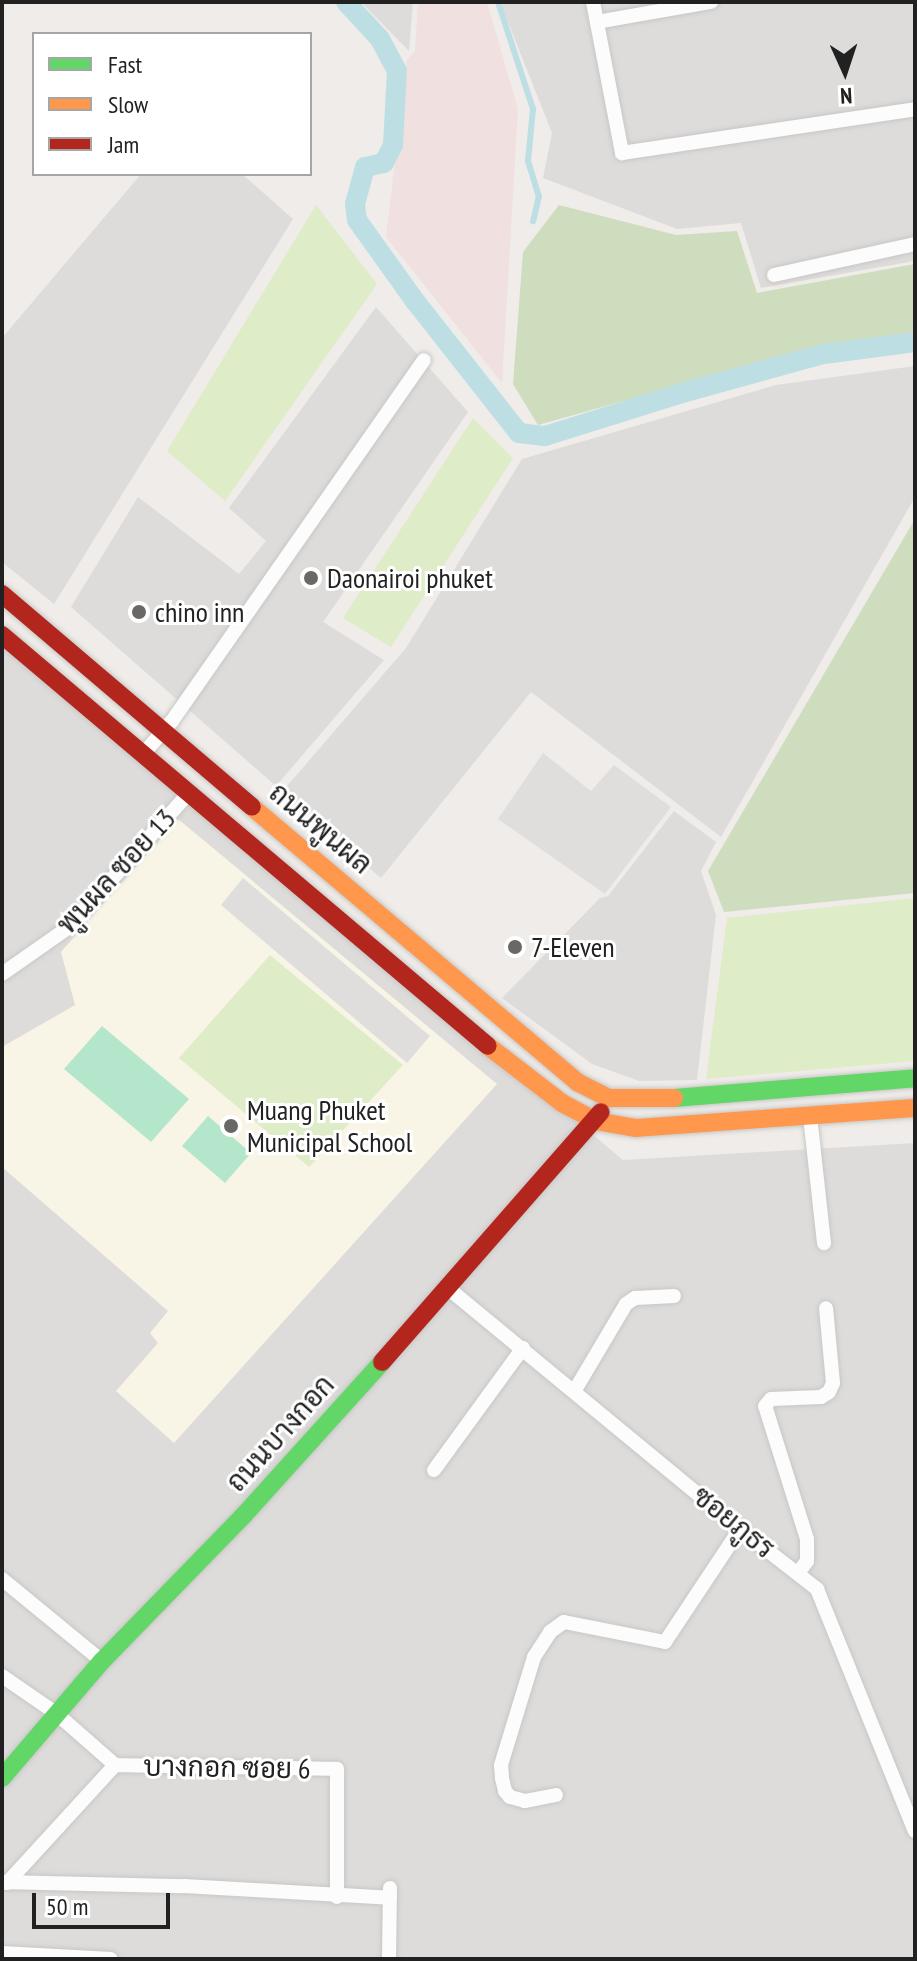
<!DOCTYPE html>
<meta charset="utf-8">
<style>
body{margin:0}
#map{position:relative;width:917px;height:1961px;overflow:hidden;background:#efece9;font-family:"PT Sans Narrow",Sarabun,sans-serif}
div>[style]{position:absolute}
.residential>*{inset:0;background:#dedcdb}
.commercial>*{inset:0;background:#f1e0e0}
.education>*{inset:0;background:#f8f5e6}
.grass>*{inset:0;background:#dfecc8}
.forest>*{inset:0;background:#cdddbe}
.pitch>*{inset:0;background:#b4e6cc}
.parking>*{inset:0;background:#dfdedd}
.stream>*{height:6px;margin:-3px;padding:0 3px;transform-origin:3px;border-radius:3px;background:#bddfe3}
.canal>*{height:20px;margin:-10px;padding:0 10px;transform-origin:10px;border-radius:10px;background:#bddfe3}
.roads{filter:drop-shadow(0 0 2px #c8c7c5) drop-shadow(0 0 2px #c8c7c5)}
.street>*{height:14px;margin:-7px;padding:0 7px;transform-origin:7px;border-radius:7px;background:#fdfcfc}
.fast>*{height:18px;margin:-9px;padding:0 9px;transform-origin:9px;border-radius:9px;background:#63d668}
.slow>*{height:18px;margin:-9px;padding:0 9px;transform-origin:9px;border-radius:9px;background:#ff974d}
.jam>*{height:18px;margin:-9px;padding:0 9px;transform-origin:9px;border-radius:9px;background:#b3261e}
.dots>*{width:22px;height:22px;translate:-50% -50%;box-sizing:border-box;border:4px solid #fff;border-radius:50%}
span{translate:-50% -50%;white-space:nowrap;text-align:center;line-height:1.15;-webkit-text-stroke:6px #fff;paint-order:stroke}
.poi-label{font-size:28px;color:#212121}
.left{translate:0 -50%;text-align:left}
.street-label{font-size:28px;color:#212121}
.frame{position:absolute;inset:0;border:4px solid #212121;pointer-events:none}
.legend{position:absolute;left:32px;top:32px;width:280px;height:144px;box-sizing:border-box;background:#fff;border:2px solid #a6a6a6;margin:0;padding:10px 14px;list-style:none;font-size:24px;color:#212121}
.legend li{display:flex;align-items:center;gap:16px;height:40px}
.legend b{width:40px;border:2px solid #a6a6a6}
.north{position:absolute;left:805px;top:32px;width:80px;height:80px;-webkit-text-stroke:6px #fff;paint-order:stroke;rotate:177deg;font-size:22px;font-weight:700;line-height:32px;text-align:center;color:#212121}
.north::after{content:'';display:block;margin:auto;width:28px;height:36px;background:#212121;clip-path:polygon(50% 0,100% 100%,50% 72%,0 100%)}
.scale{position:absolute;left:32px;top:1893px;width:138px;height:36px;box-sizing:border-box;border:4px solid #212121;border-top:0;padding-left:10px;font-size:24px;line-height:28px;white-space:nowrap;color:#212121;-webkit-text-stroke:6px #fff;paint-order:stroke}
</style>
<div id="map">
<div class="residential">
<div style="clip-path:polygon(361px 2px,413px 2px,409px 51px)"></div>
<div style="clip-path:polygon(500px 2px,915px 2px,915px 261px,761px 288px,741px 223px,677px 229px,543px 178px,552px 133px)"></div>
<div style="clip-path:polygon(141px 174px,242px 174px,293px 219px,54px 604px,2px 562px,2px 338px)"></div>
<div style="clip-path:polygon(376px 307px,468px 412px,323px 622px,384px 660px,276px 786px,71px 607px,138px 497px,239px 574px,266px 541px,229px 508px)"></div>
<div style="clip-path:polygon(915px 366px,915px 497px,721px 837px,531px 692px,381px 878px,281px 793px,406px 648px,522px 459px,776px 385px)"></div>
<div style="clip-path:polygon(2px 636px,623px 1160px,915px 1143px,915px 1959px,2px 1959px)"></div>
<div style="clip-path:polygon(674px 811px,716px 842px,701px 871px,716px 915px,697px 1080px,639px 1081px,592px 1064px,502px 998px,600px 898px,608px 896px)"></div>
</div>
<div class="commercial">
<div style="clip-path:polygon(418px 2px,487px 2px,518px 109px,502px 383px,386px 237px,407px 60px,415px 51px)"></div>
</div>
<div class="education">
<div style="clip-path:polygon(178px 819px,497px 1084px,174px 1443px,116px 1391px,158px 1343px,150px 1333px,168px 1311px,2px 1167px,2px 1047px,75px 1005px,61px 952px)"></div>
</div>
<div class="grass">
<div style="clip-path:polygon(316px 205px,377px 284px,225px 501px,167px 451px)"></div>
<div style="clip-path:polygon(473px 418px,513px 458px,391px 647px,343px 618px)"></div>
<div style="clip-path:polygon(915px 898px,915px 1061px,706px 1079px,727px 918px)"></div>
<div style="clip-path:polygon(270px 955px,403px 1065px,309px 1167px,179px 1058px)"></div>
</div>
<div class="forest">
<div style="clip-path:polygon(559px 205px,676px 235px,737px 231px,757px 293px,915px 264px,915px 332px,823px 345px,538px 425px,513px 384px,523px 252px)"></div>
<div style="clip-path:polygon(915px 519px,915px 893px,724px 912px,708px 871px)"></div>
</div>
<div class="pitch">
<div style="clip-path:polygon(102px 1026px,189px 1099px,151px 1142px,64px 1069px)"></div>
<div style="clip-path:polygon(208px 1116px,251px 1153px,225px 1183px,182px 1146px)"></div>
</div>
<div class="parking">
<div style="clip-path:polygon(543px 753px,591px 791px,614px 765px,671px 807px,605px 894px,498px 819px)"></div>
<div style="clip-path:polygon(243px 878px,430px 1036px,407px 1063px,221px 905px)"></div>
</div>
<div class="stream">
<div style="left:498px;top:2px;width:113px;rotate:71.9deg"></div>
<div style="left:533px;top:109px;width:52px;rotate:95.5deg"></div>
<div style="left:528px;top:161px;width:37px;rotate:73deg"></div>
<div style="left:539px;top:196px;width:26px;rotate:103deg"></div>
</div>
<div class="canal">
<div style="left:346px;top:2px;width:50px;rotate:47.4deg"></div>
<div style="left:380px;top:39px;width:36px;rotate:62deg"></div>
<div style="left:397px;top:71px;width:74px;rotate:93.1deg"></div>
<div style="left:393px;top:145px;width:20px;rotate:117deg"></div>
<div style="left:384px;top:163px;width:19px;rotate:168deg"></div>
<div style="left:365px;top:167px;width:38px;rotate:105deg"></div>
<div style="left:355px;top:204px;width:16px;rotate:83deg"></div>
<div style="left:357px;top:220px;width:100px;rotate:54.4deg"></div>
<div style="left:415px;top:301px;width:168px;rotate:51.8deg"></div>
<div style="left:519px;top:433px;width:26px;rotate:7deg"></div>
<div style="left:545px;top:436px;width:144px;rotate:-17.4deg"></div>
<div style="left:682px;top:393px;width:147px;rotate:-15.4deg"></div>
<div style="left:824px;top:354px;width:92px;rotate:-7.5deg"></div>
</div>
<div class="roads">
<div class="street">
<div style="left:593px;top:2px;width:154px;rotate:79.1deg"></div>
<div style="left:622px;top:153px;width:296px;rotate:-8.5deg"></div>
<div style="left:597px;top:22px;width:116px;rotate:-10deg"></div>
<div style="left:774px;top:275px;width:144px;rotate:-12.4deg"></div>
<div style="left:143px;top:754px;width:44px;rotate:-48.7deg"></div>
<div style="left:172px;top:721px;width:440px;rotate:-55.1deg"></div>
<div style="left:2px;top:974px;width:82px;rotate:-35deg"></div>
<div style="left:69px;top:927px;width:180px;rotate:-48.2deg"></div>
<div style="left:810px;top:1116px;width:128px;rotate:83.7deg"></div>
<div style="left:449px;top:1289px;width:377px;rotate:39.5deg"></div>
<div style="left:740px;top:1529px;width:98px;rotate:37.9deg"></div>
<div style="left:817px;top:1589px;width:261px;rotate:68deg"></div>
<div style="left:575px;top:1390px;width:100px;rotate:-59.3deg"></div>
<div style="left:626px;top:1304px;width:11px;rotate:-34deg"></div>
<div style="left:635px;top:1298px;width:39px;rotate:-3deg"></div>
<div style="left:434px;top:1470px;width:151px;rotate:-53.9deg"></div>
<div style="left:798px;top:1573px;width:15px;rotate:-53deg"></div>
<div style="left:807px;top:1561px;width:22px;rotate:-90deg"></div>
<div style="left:807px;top:1539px;width:139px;rotate:-107.5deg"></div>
<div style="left:765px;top:1406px;width:9px;rotate:-49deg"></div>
<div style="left:771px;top:1399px;width:50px;rotate:-2.3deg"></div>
<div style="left:821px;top:1397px;width:9px;rotate:-32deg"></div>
<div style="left:829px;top:1392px;width:10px;rotate:-66deg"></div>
<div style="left:833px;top:1383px;width:75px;rotate:-95.3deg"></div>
<div style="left:2px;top:1579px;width:129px;rotate:39.4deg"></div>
<div style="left:2px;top:1676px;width:67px;rotate:34.6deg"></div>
<div style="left:57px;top:1714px;width:77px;rotate:41.3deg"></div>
<div style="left:115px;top:1765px;width:222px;rotate:1deg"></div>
<div style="left:337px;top:1769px;width:128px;rotate:90deg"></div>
<div style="left:556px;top:1795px;width:32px;rotate:169deg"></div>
<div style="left:525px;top:1801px;width:16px;rotate:-165deg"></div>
<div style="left:510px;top:1797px;width:8px;rotate:-130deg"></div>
<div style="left:505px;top:1791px;width:13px;rotate:-103deg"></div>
<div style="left:502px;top:1778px;width:13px;rotate:-94deg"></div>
<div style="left:501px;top:1765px;width:113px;rotate:-73deg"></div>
<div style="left:534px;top:1657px;width:30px;rotate:-57deg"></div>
<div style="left:550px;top:1632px;width:17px;rotate:-36deg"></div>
<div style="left:564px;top:1622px;width:103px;rotate:11.2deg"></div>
<div style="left:665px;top:1642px;width:136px;rotate:-56.4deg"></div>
<div style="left:2px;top:1882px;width:182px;rotate:1.3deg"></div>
<div style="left:184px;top:1886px;width:206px;rotate:3.3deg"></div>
<div style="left:7px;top:1883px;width:160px;rotate:-47.5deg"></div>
<div style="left:2px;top:1953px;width:109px;rotate:3.2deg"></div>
<div style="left:389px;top:1959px;width:71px;rotate:-89.2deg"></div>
</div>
<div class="fast">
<div style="left:674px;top:1098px;width:242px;rotate:-4.7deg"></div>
<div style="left:2px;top:1778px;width:154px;rotate:-49.5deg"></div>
<div style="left:102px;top:1661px;width:202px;rotate:-45.8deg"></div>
<div style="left:243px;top:1516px;width:207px;rotate:-47.9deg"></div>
</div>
<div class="slow">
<div style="left:252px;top:807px;width:426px;rotate:40.2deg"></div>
<div style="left:577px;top:1082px;width:35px;rotate:27deg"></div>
<div style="left:608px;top:1098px;width:66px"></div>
<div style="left:488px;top:1046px;width:93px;rotate:37.6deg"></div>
<div style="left:562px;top:1103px;width:38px;rotate:28deg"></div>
<div style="left:596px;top:1121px;width:41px;rotate:9.9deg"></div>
<div style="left:636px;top:1128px;width:280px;rotate:-4.1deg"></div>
</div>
<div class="jam">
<div style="left:2px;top:594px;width:328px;rotate:40.4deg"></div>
<div style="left:2px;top:635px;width:636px;rotate:40.22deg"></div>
<div style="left:382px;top:1362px;width:332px;rotate:-48.8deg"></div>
</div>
</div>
<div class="dots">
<div style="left:311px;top:578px;background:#696867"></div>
<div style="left:139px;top:612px;background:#696867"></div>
<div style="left:515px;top:947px;background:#696867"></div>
<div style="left:231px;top:1126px;background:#696867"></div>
</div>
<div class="poi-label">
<span class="left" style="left:327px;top:578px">Daonairoi phuket</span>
<span class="left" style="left:155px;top:612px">chino inn</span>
<span class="left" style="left:531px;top:947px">7-Eleven</span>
<span class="left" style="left:247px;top:1126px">Muang Phuket<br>Municipal School</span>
</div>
<div class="street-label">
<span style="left:321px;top:828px;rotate:40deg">ถนนพูนผล</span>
<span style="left:116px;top:871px;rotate:-47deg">พูนผล ซอย 13</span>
<span style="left:280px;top:1433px;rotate:-48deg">ถนนบางกอก</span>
<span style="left:734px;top:1522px;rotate:39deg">ซอยภูธร</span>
<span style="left:227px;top:1767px;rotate:1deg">บางกอก ซอย 6</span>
</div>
<div class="frame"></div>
<ul class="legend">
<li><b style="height:10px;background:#63d668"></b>Fast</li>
<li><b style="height:10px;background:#ff974d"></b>Slow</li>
<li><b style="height:10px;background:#b3261e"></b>Jam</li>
</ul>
<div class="north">N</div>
<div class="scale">50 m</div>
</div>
